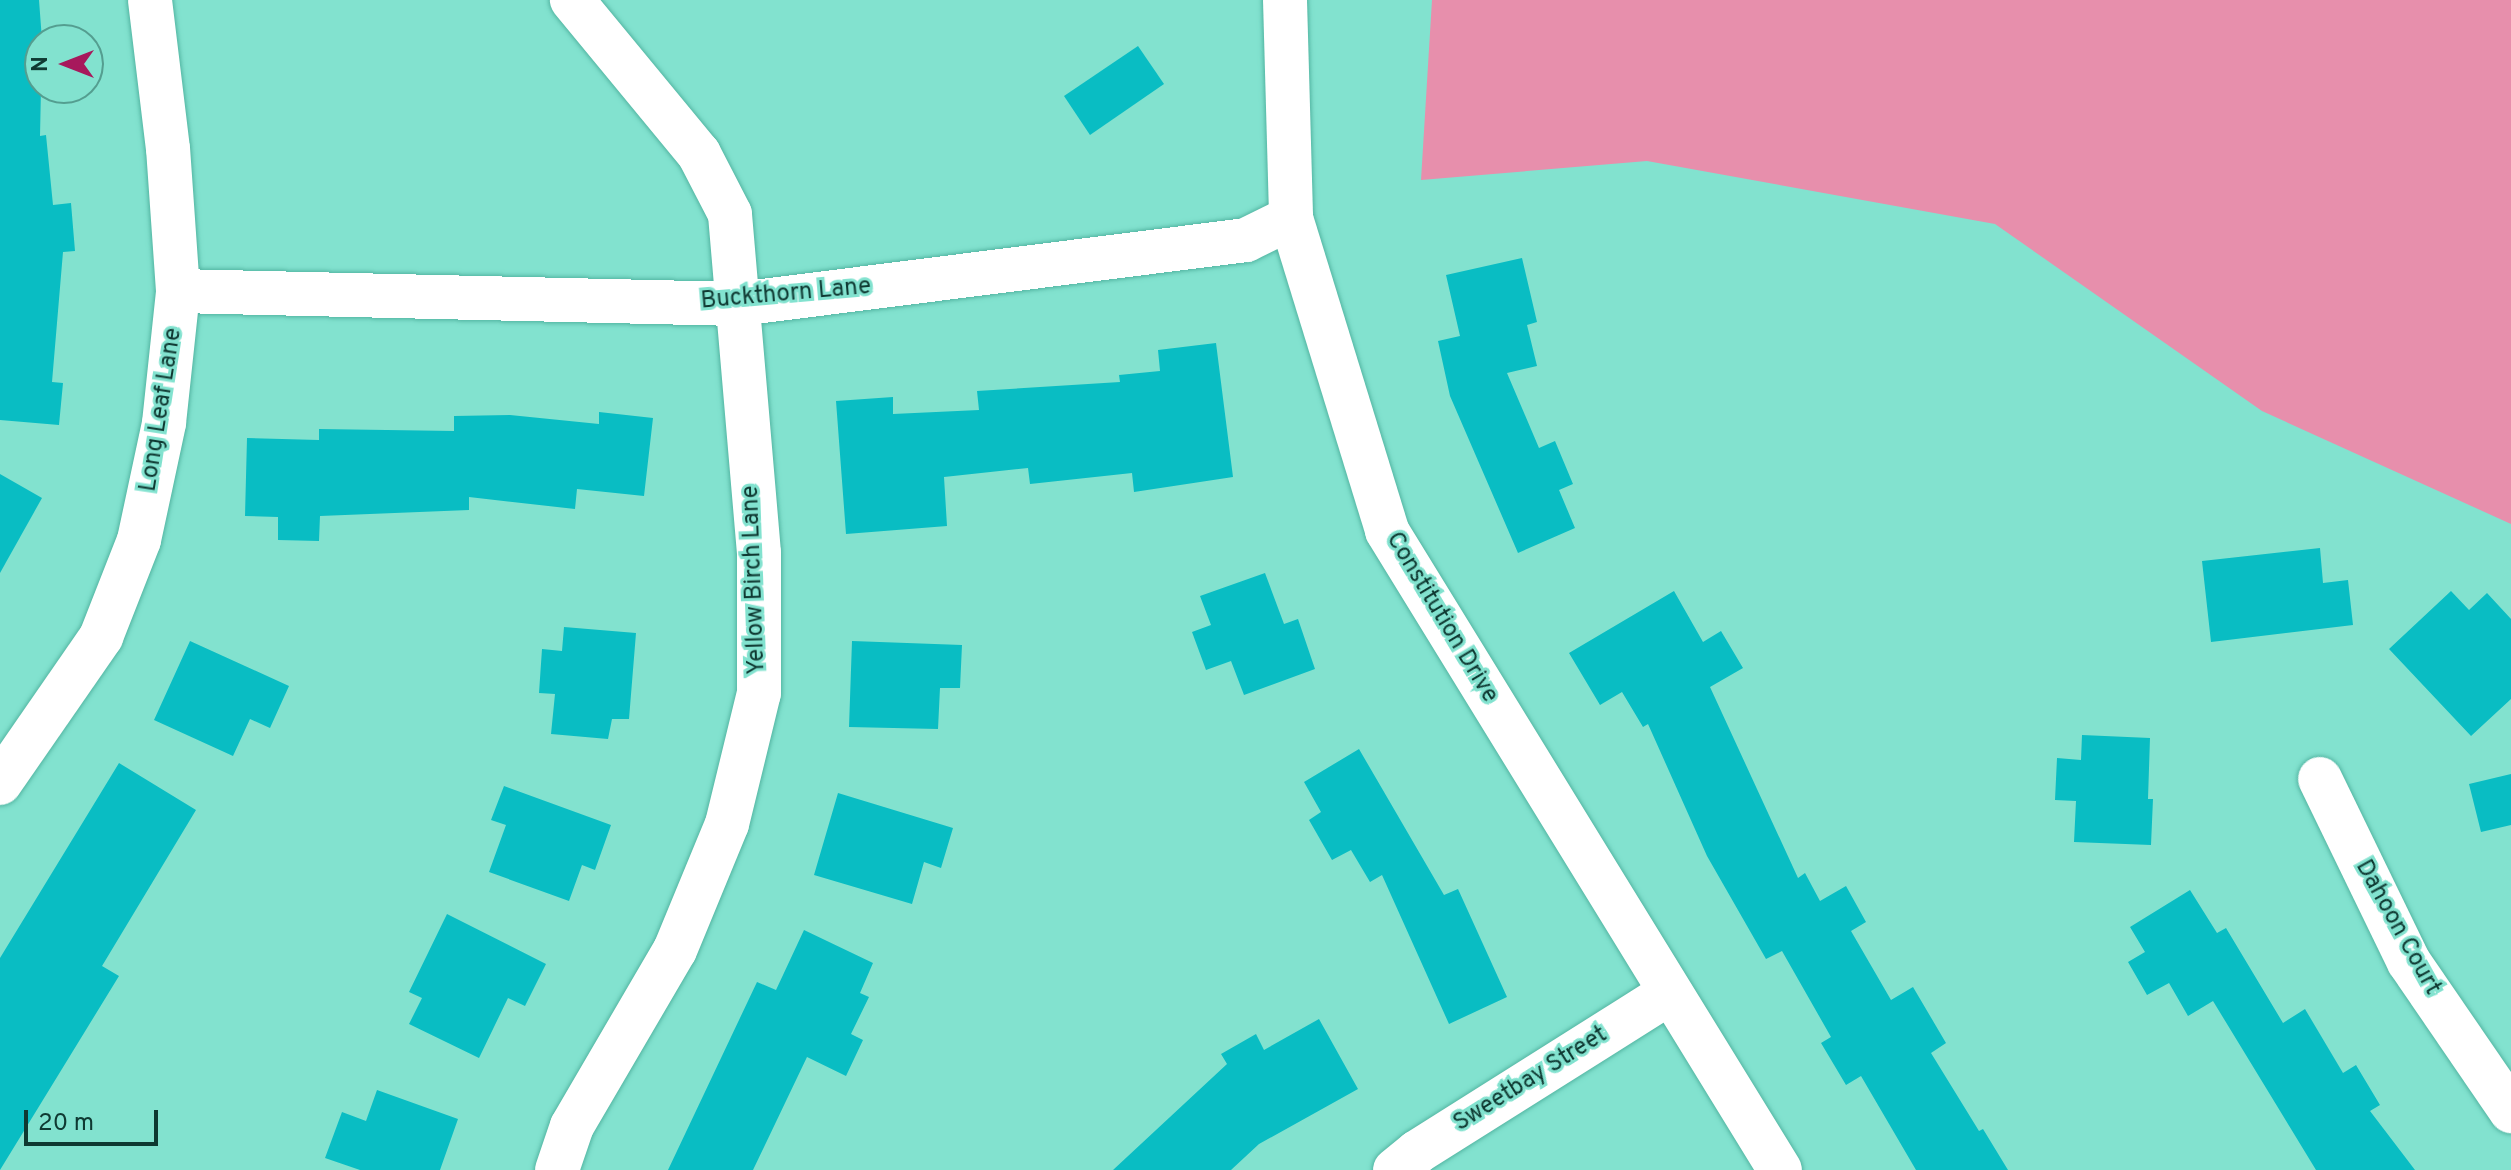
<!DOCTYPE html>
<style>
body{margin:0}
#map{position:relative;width:2511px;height:1170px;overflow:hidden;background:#82e2cf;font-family:Overpass,sans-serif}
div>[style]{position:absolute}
.green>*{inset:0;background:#e78fac}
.building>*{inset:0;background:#09bdc3}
.roads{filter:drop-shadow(0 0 2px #53b5a2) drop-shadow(0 0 2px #53b5a2)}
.minor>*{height:44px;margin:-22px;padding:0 22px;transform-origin:22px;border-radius:22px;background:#fff}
span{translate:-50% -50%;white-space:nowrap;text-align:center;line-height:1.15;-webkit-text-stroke:6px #82e2cf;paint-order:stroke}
.street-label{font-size:24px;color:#0f3932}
.north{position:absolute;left:24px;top:24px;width:80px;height:80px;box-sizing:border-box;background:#82e2cf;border:2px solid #549e90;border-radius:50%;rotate:270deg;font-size:22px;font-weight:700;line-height:32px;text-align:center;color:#0f3932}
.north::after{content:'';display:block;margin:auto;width:28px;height:36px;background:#a7195c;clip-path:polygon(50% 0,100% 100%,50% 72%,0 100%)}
.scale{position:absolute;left:24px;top:1110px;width:134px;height:36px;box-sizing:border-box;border:4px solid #0f3932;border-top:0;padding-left:10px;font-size:24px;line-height:28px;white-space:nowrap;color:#0f3932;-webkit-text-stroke:6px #82e2cf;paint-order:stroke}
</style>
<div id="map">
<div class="green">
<div style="clip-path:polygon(1432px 0,2511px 0,2511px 524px,2262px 411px,1995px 224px,1647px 161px,1421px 180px)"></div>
</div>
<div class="building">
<div style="clip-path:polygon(0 0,39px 0,42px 40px,40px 136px,46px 135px,53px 205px,71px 203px,75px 251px,63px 252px,52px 382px,63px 383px,59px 425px,0 420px)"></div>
<div style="clip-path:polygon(1138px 46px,1164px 84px,1090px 135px,1064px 96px)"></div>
<div style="clip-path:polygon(1522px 258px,1537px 322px,1527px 325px,1537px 366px,1507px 373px,1539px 448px,1555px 441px,1573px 484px,1559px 490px,1575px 528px,1518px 553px,1450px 396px,1438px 341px,1460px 336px,1446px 275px)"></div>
<div style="clip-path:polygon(1216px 343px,1233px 477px,1134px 492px,1132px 473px,1030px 484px,1028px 468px,944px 477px,947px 526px,846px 534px,836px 401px,893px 397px,893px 414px,979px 410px,977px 391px,1120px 382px,1119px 375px,1160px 371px,1158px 350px)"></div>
<div style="clip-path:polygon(599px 412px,653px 418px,644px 496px,577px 489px,575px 509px,469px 497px,469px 510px,320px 516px,319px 541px,278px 540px,278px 517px,245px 516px,247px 438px,319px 440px,319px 429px,454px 431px,454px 416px,510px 415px,599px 424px)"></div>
<div style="clip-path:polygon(0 474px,42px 498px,0 573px)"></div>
<div style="clip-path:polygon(2320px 548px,2323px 583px,2348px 580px,2353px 625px,2211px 642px,2202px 561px)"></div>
<div style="clip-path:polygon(1265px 573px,1284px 624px,1298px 619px,1315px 669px,1244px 695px,1231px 661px,1206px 670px,1192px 632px,1211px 625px,1200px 596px)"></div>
<div style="clip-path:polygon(1674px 591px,1703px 642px,1721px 631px,1743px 668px,1710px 687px,1798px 878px,1805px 873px,1820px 901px,1846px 886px,1866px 922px,1851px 931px,1891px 1000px,1913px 987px,1946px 1043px,1931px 1053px,1979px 1131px,1983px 1129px,2008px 1170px,1916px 1170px,1861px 1076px,1846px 1085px,1821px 1043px,1831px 1037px,1782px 951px,1766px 959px,1707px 856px,1648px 724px,1643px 727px,1622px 692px,1600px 705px,1569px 653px)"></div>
<div style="clip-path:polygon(2451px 591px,2469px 610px,2487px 593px,2511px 619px,2511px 699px,2471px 736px,2389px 649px)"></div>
<div style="clip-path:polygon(564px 627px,636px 633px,629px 719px,612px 719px,608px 739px,551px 734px,555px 694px,539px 693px,542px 649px,562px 651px)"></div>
<div style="clip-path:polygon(190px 641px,289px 686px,270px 728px,250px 719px,233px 756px,154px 720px)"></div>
<div style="clip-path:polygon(852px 641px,962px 645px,960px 688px,940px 688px,938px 729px,849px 727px)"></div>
<div style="clip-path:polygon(2082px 735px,2150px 738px,2148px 799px,2153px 799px,2151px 845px,2074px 842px,2076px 801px,2055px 800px,2057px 758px,2081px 760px)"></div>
<div style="clip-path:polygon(1359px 749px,1444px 895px,1458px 889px,1507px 997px,1449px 1024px,1382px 875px,1370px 882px,1351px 850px,1332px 860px,1309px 820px,1321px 812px,1304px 782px)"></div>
<div style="clip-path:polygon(119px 763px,196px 810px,102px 966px,119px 976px,0 1170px,0 958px)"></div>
<div style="clip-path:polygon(2511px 774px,2511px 825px,2481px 832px,2469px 784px)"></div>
<div style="clip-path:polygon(504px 786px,611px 825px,595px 870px,582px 865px,569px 901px,489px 872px,506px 825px,491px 820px)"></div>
<div style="clip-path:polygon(838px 793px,953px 828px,941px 868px,924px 862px,912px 904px,814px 875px)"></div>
<div style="clip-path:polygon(2190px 890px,2217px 933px,2226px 928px,2283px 1023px,2305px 1009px,2343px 1073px,2356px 1065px,2380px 1105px,2370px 1111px,2415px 1170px,2316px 1170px,2213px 1001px,2188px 1016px,2169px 983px,2147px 995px,2128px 962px,2145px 952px,2130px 927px)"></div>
<div style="clip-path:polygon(447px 914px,546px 964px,525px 1006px,508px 998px,479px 1058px,409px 1024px,422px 998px,409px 992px)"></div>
<div style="clip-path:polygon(804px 930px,873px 963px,860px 993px,869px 997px,851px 1034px,863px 1040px,846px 1076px,807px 1057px,753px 1170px,668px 1170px,757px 982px,776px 990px)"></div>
<div style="clip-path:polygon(1319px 1019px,1358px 1089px,1259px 1144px,1231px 1170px,1113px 1170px,1227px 1064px,1221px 1054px,1256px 1034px,1264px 1050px)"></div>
<div style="clip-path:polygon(377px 1090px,458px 1119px,440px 1170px,360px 1170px,325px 1158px,342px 1112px,366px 1121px)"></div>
</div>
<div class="roads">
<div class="minor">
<div style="left:1285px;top:0;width:218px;rotate:88.4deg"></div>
<div style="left:1291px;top:218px;width:327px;rotate:72.9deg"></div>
<div style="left:1387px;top:531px;width:750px;rotate:58.41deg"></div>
<div style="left:178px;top:291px;width:561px;rotate:1.33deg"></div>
<div style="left:739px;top:304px;width:511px;rotate:-7.19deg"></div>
<div style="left:1246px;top:240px;width:50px;rotate:-26.1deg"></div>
<div style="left:2320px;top:779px;width:203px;rotate:64.1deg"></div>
<div style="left:2409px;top:962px;width:181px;rotate:55.6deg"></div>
<div style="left:0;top:783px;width:178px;rotate:-55.3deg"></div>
<div style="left:101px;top:637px;width:104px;rotate:-68.6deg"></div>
<div style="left:139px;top:540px;width:120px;rotate:-77.9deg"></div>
<div style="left:164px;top:423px;width:133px;rotate:-83.9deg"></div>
<div style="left:178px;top:291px;width:142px;rotate:-94deg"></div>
<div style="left:168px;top:149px;width:150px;rotate:-96.9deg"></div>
<div style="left:557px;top:1170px;width:46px;rotate:-71.2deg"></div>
<div style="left:572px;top:1126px;width:204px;rotate:-59.7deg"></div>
<div style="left:675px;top:950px;width:136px;rotate:-67.6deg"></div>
<div style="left:727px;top:824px;width:135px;rotate:-76.3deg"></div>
<div style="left:759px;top:693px;width:140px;rotate:-90deg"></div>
<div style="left:759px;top:553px;width:340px;rotate:-94.9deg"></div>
<div style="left:730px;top:214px;width:68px;rotate:-117.3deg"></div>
<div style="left:699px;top:154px;width:200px;rotate:-129.5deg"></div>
<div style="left:1395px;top:1170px;width:28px;rotate:-39deg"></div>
<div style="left:1417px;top:1152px;width:298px;rotate:-32.2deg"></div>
</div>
</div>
<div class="street-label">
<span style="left:786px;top:295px;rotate:-5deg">Buckthorn Lane</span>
<span style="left:162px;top:410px;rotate:-81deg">Long Leaf Lane</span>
<span style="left:755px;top:580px;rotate:-92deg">Yellow Birch Lane</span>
<span style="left:1441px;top:618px;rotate:59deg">Constitution Drive</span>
<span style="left:2397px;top:928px;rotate:61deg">Dahoon Court</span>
<span style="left:1531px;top:1080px;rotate:-32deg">Sweetbay Street</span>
</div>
<div class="north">N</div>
<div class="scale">20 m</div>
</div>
